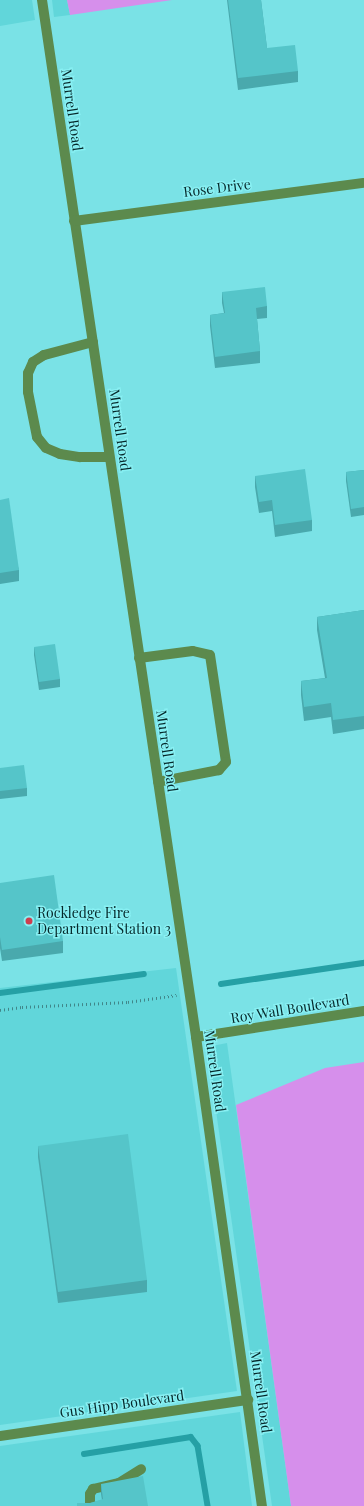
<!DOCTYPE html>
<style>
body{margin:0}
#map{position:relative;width:364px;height:1506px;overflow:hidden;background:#7ae2e6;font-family:"Playfair Display",serif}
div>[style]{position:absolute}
.built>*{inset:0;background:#61d6da}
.green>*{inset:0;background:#d68feb}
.stream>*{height:5.5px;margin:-2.75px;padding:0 2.75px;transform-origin:2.75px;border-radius:2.75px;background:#25a0a5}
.path>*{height:2.5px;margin-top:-1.25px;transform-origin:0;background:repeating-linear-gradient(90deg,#408689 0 1px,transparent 0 4px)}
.minor>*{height:10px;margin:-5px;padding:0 5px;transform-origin:5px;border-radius:5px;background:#5c8a4d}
.wall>*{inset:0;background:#49a9ad}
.building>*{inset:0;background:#55c5c9}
.dots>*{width:11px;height:11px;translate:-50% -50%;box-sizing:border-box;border:2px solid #88f0f3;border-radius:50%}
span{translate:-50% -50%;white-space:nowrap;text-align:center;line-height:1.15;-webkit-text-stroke:3px #88f0f3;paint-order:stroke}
.street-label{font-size:14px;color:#05282a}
.poi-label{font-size:14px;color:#05282a}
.left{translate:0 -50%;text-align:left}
</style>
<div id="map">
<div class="built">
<div style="clip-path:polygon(0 0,32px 0,35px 20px,0 26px)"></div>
<div style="clip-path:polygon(52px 0,67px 0,70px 15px,54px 17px)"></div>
<div style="clip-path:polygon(176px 968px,237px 1391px,0 1425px,0 988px)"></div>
<div style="clip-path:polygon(227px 1043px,291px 1506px,272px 1506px,207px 1047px)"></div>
<div style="clip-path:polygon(240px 1412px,252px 1506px,0 1506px,0 1446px)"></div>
</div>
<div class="green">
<div style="clip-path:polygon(67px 0,172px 0,70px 15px)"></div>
<div style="clip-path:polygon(364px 1062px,364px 1506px,291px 1506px,236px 1105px,325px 1068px)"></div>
</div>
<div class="stream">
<div style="left:221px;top:984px;width:145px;rotate:-8.4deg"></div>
<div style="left:0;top:993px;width:145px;rotate:-7.5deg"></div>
<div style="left:84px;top:1454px;width:108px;rotate:-9deg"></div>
<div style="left:191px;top:1437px;width:11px;rotate:52deg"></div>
<div style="left:198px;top:1446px;width:61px;rotate:80.5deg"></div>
</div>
<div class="path">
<div style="left:0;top:1010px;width:22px;rotate:-8deg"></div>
<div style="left:22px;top:1007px;width:106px;rotate:-2.7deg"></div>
<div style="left:128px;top:1002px;width:49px;rotate:-8.1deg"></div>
</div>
<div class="minor">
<div style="left:42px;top:0;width:1048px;rotate:81.55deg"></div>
<div style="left:196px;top:1037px;width:474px;rotate:82deg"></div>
<div style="left:74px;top:221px;width:292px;rotate:-7.5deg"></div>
<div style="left:93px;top:342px;width:51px;rotate:165.1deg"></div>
<div style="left:44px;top:355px;width:13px;rotate:148deg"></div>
<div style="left:33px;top:362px;width:12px;rotate:114deg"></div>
<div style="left:28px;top:373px;width:19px;rotate:90deg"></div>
<div style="left:28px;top:392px;width:46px;rotate:78.7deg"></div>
<div style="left:37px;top:437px;width:14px;rotate:51deg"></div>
<div style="left:46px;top:448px;width:15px;rotate:23deg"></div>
<div style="left:60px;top:454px;width:20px;rotate:9deg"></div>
<div style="left:80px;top:457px;width:29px"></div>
<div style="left:139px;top:658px;width:54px;rotate:-7.4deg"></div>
<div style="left:193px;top:651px;width:17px;rotate:13deg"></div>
<div style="left:210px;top:655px;width:108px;rotate:81.5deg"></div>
<div style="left:226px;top:762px;width:11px;rotate:131deg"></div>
<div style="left:219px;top:770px;width:62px;rotate:168.9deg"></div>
<div style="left:196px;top:1037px;width:170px;rotate:-8.8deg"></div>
<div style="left:0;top:1436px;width:251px;rotate:-8.3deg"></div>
<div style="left:90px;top:1506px;width:12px;rotate:-90deg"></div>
<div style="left:90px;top:1494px;width:6px;rotate:-59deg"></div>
<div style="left:93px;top:1489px;width:27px;rotate:-13deg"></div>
<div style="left:119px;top:1483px;width:26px;rotate:-32deg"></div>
</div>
<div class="wall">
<div style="clip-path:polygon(227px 0,261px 0,267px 48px,298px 71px,298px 82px,238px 90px)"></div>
<div style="clip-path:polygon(222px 292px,267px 306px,267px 318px,257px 319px,260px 351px,260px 363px,215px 368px,210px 326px,210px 315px,224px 313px,222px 303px)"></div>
<div style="clip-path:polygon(364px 470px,364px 515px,351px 517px,346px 481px,346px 472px)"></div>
<div style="clip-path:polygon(255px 476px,312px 520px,312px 531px,275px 537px,272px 511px,259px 513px,255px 487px)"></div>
<div style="clip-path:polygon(0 500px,19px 570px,19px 581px,0 584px)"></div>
<div style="clip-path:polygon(364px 610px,364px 729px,333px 734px,331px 717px,304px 721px,301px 695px,301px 681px,325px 678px,317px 630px,317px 617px)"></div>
<div style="clip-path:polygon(34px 647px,60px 679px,60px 687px,39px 690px,34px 655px)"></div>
<div style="clip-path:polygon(0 768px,27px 788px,27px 796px,0 799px)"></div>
<div style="clip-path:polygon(0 883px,63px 941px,63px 953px,2px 961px,0 948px)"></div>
<div style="clip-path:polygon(38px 1146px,147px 1280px,147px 1292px,58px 1303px,38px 1157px)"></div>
<div style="clip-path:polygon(101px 1484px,148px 1506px,77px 1506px,77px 1503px,90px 1503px,102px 1500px,101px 1494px)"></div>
</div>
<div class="building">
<div style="clip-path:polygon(228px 0,261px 0,267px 48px,295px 45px,298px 71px,238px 78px)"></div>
<div style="clip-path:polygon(265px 287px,267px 306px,256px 308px,260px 351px,215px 357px,210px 315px,225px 313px,222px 292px)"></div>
<div style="clip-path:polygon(305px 469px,312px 520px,275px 525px,272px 500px,259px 502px,255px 476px)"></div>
<div style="clip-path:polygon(364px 470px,364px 507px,351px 509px,346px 472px)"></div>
<div style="clip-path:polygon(9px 498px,19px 570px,0 573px,0 500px)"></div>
<div style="clip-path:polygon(364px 610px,364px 716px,333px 720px,331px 703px,304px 707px,301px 681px,327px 678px,317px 617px)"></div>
<div style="clip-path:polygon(55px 644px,60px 679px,39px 682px,34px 647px)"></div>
<div style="clip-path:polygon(24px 765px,27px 788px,0 791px,0 768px)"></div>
<div style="clip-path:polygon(54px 875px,63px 941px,2px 950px,0 937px,0 883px)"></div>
<div style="clip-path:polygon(128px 1134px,147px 1280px,58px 1292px,38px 1146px)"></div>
<div style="clip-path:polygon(143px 1476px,148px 1506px,77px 1506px,77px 1503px,90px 1503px,103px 1499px,101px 1484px)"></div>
</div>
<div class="dots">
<div style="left:29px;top:921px;background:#ce3e4f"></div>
</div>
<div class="street-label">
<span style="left:72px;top:110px;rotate:82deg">Murrell Road</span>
<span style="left:217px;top:188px;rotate:-7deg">Rose Drive</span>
<span style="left:120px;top:430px;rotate:82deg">Murrell Road</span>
<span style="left:167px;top:751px;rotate:82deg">Murrell Road</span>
<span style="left:290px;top:1009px;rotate:-9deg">Roy Wall Boulevard</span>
<span style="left:215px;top:1071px;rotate:82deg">Murrell Road</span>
<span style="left:261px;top:1392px;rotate:82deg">Murrell Road</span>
<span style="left:122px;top:1404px;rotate:-8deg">Gus Hipp Boulevard</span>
</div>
<div class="poi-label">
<span class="left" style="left:37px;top:921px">Rockledge Fire<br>Department Station 3</span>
</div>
</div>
